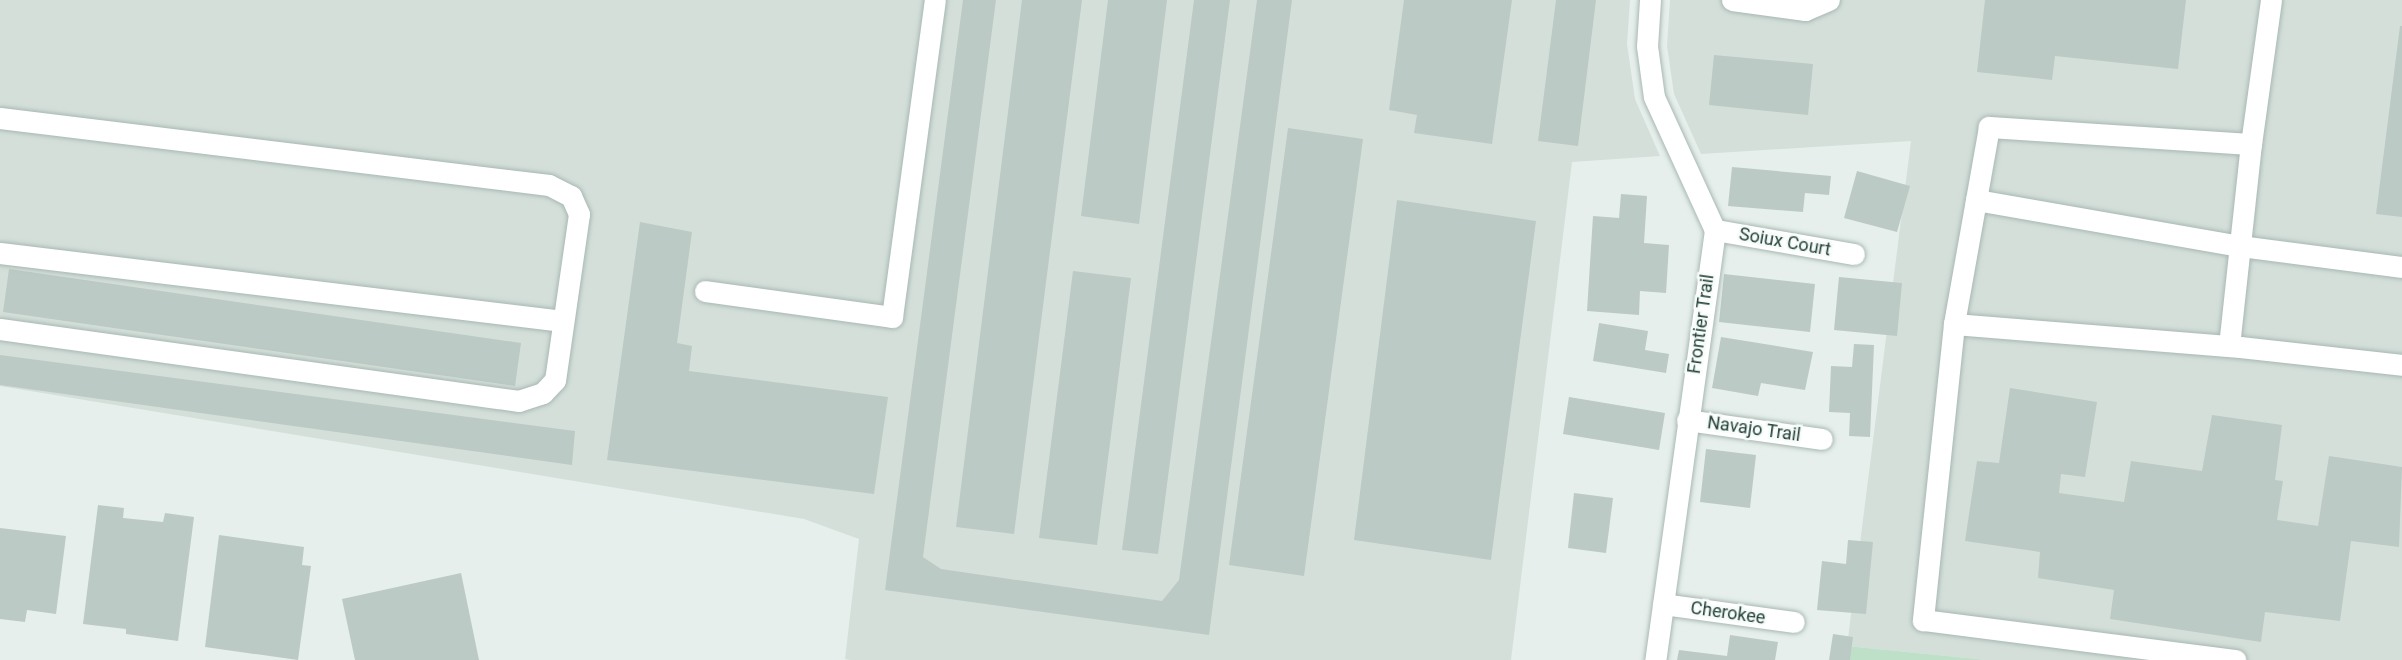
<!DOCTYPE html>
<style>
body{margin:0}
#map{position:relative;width:2402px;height:660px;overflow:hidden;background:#e6efeb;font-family:Roboto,sans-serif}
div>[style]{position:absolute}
.built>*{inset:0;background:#d4dfda}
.green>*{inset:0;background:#bfe0c8}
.building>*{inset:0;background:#bbcac4}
.roads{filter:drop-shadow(0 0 2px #a8b8b2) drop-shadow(0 0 2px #a8b8b2)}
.minor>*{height:21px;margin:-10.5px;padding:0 10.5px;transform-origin:10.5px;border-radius:10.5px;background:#fff}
span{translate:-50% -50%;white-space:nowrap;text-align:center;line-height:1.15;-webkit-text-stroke:5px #f7fbf9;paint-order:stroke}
.street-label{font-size:18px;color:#24423a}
</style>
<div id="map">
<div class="built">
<div style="clip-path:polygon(0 0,1630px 0,1627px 44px,1635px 99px,1660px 156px,1572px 162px,1511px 660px,850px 660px,845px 659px,859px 539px,804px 519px,0 386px)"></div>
<div style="clip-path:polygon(1670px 0,2402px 0,2402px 660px,1987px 660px,1847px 646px,1911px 141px,1701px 154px,1674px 94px,1667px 46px)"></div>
</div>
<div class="green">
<div style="clip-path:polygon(1847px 646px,1987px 660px,1845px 660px)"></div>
</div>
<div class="building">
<div style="clip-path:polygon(963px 0,996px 0,923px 557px,941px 569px,1162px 601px,1179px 580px,1257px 0,1292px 0,1209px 635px,885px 590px)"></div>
<div style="clip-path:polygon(1022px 0,1082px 0,1014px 534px,956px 527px)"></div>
<div style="clip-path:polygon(1108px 0,1167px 0,1139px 224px,1081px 216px)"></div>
<div style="clip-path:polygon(1194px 0,1230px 0,1158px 554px,1122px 550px)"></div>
<div style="clip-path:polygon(1404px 0,1512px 0,1492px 144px,1414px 133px,1417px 115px,1389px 110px)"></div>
<div style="clip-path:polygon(1556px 0,1596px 0,1578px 146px,1538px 141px)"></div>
<div style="clip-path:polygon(1985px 0,2186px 0,2178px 69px,2055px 56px,2052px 80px,1977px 72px)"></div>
<div style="clip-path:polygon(2400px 26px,2402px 26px,2402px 217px,2376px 214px)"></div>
<div style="clip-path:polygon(1714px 55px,1813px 64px,1808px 115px,1709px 105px)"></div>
<div style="clip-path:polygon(1288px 128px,1363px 139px,1304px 576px,1229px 565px)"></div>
<div style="clip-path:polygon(1732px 167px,1831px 176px,1829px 195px,1805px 193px,1803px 212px,1728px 206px)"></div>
<div style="clip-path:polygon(1857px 171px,1910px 186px,1897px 232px,1844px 218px)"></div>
<div style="clip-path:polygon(1621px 194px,1647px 196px,1644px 243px,1669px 245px,1666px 293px,1640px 291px,1639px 315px,1587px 311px,1593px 216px,1619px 218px)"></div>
<div style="clip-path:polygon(1397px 200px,1536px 221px,1491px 560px,1354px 540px)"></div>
<div style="clip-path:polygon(640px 222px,692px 232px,677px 343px,692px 346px,689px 371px,888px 397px,874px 494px,607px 460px)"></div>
<div style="clip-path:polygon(9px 269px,521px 343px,515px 386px,3px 312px)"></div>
<div style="clip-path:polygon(1073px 271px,1131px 278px,1097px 545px,1039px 538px)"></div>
<div style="clip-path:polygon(1724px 274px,1815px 284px,1810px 332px,1719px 322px)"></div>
<div style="clip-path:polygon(1839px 277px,1902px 283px,1897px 336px,1834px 330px)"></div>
<div style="clip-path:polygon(1599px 323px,1648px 331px,1645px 350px,1669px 354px,1666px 373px,1593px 361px)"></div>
<div style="clip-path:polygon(1721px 337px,1813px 352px,1805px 390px,1761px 383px,1758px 396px,1712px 388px)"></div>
<div style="clip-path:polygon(1854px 344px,1874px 345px,1870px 437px,1849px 436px,1850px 413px,1829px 412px,1831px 366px,1852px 367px)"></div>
<div style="clip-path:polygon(0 355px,575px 431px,572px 465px,0 385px)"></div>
<div style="clip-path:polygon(2010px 388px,2097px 402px,2085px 477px,2061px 474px,2059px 493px,2124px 502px,2131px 461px,2202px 471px,2212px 415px,2282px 425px,2275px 480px,2283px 481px,2277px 520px,2318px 526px,2329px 456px,2402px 467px,2399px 547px,2351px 541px,2340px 621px,2265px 612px,2261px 642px,2110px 619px,2114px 590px,2038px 578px,2040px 552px,1965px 541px,1977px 461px,1999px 463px)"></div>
<div style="clip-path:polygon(1569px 397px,1665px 413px,1659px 450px,1563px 434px)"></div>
<div style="clip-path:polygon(1706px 449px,1756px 455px,1750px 508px,1700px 502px)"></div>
<div style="clip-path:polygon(1574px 493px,1613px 498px,1606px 553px,1568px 548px)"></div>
<div style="clip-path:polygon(98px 505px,124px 508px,123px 518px,163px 522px,165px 513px,194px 517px,178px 641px,126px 634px,126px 629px,83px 624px)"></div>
<div style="clip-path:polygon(0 528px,66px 536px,56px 614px,27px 610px,25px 622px,0 619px)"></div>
<div style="clip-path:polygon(219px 535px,304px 547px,302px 565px,311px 566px,298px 660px,205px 647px)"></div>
<div style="clip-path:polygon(1848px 540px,1873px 542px,1866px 614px,1817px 610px,1822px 561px,1846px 564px)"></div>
<div style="clip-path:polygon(461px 573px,479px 660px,355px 660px,342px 599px)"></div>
<div style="clip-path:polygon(1833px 634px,1853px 637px,1850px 660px,1829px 660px)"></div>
<div style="clip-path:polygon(1730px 635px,1778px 642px,1775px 660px,1677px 660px,1679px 650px,1727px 656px)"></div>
</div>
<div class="roads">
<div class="minor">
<div style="left:1650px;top:0;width:46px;rotate:93.7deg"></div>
<div style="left:1647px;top:46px;width:51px;rotate:82.2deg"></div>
<div style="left:1654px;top:97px;width:146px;rotate:65.4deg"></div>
<div style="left:1715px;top:230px;width:434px;rotate:97.9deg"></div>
<div style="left:1732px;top:0;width:74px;rotate:7.8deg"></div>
<div style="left:1805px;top:10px;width:26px;rotate:-23deg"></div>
<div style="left:2271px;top:0;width:145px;rotate:97.9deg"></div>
<div style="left:2251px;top:144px;width:263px;rotate:-176.3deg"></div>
<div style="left:1989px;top:127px;width:200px;rotate:100.1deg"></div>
<div style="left:1954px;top:324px;width:287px;rotate:4.6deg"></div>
<div style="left:2240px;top:347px;width:163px;rotate:6.3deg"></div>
<div style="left:0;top:118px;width:553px;rotate:6.96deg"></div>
<div style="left:549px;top:185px;width:25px;rotate:27deg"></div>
<div style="left:571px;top:196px;width:20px;rotate:66deg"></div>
<div style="left:579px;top:214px;width:168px;rotate:98.2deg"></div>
<div style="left:555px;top:380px;width:18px;rotate:133deg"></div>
<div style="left:543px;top:393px;width:25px;rotate:162deg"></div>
<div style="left:519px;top:401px;width:524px;rotate:-172.1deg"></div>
<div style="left:1976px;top:200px;width:268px;rotate:9.9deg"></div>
<div style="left:2240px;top:246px;width:163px;rotate:7.4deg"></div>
<div style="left:1715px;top:230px;width:141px;rotate:9.8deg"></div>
<div style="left:0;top:253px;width:567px;rotate:6.89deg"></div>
<div style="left:705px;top:291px;width:189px;rotate:7.9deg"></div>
<div style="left:892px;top:317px;width:320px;rotate:-82.3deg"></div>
<div style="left:1954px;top:324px;width:298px;rotate:96deg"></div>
<div style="left:1923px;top:620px;width:315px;rotate:7.3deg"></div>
<div style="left:2229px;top:346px;width:203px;rotate:-83.8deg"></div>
<div style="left:1687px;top:420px;width:136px;rotate:8deg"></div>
<div style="left:1663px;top:604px;width:132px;rotate:7.8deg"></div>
</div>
</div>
<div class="street-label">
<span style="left:1785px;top:242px;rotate:10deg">Soiux Court</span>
<span style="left:1701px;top:324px;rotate:-82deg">Frontier Trail</span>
<span style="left:1754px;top:429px;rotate:8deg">Navajo Trail</span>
<span style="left:1728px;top:613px;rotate:8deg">Cherokee</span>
</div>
</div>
